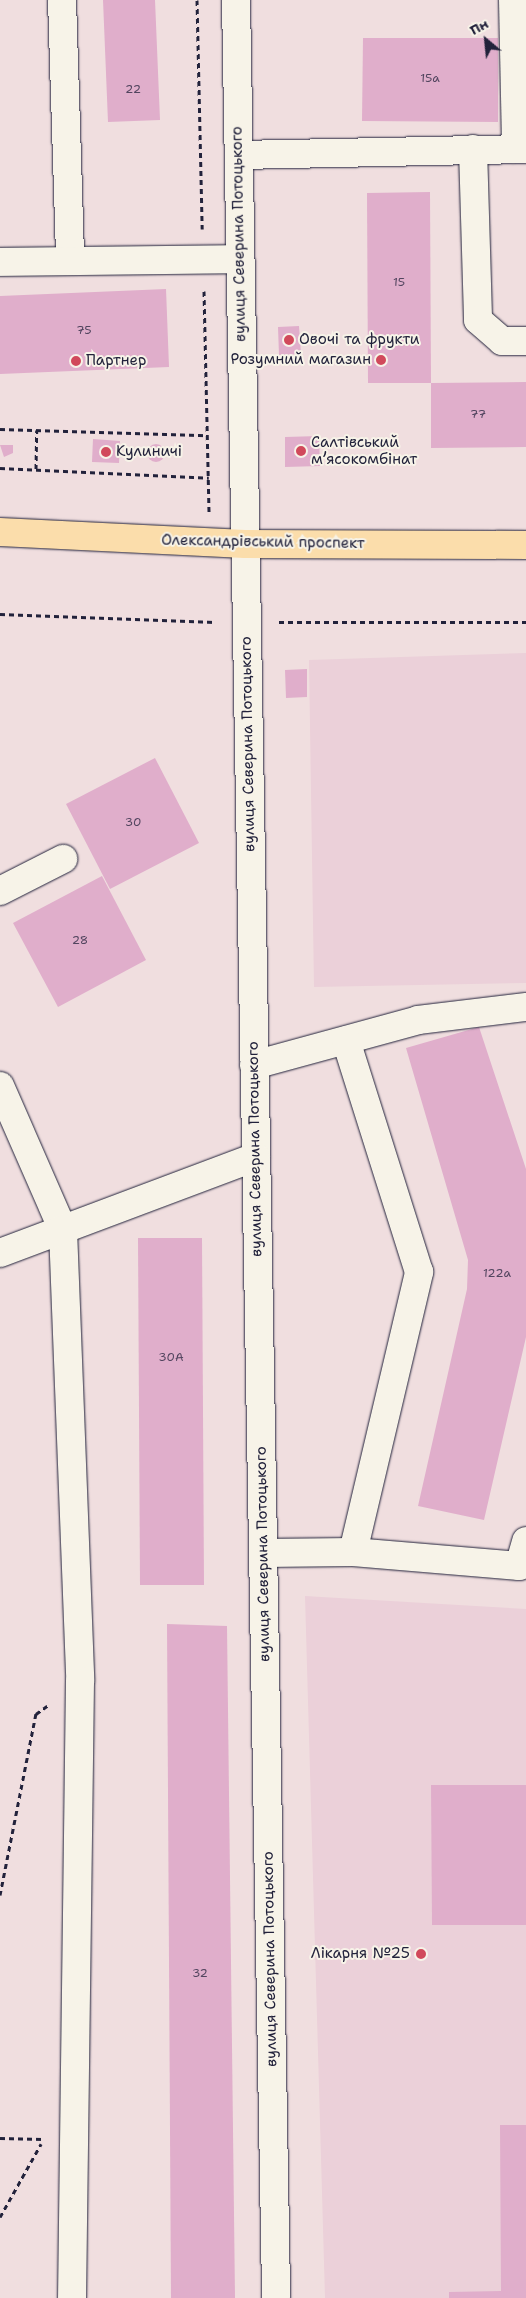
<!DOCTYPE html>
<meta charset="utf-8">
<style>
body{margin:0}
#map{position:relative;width:526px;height:2298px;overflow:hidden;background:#f0dedf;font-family:"Shantell Sans",sans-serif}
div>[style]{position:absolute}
.built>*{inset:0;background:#ebd0d9}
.building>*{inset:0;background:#e0aecb}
.round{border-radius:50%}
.path>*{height:3px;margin-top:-1.5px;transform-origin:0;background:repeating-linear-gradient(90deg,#22223b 0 5px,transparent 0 9px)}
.roads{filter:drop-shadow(0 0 1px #22223b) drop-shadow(0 0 1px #22223b)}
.minor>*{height:28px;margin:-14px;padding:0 14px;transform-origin:14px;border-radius:14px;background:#f7f3e8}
.major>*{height:28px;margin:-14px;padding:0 14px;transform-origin:14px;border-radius:14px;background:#fbddab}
.dots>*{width:14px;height:14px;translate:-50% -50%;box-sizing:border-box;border:2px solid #f7f3e8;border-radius:50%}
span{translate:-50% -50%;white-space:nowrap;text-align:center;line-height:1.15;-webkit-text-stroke:4px #f7f3e8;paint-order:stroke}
.number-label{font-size:12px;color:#52455f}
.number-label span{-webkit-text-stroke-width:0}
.street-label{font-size:15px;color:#22223b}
.poi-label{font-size:15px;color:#22223b}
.left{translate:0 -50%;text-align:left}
.right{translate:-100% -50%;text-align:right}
.north{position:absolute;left:461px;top:15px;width:50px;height:50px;-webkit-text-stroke:4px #f7f3e8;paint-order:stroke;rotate:332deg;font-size:14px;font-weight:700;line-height:20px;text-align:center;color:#22223b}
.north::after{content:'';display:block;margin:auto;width:18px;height:22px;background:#22223b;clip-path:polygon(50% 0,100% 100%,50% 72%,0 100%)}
</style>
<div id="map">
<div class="built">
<div style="clip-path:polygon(526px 653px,526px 983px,314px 987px,309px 660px)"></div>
<div style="clip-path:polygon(305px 1596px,526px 1609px,526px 2298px,325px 2298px)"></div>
</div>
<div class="building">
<div style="clip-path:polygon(103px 0,155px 0,160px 120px,108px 122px)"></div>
<div style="clip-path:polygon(363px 38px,498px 38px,498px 122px,362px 121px)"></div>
<div style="clip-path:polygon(430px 192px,431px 383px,368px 383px,367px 193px)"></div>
<div style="clip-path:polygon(166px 289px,169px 367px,0 374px,0 296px)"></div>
<div style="clip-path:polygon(299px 326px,301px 354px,279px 355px,278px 327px)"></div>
<div style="clip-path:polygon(526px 382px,526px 447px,431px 448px,431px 383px)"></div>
<div style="clip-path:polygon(319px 436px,320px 466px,285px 467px,285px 437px)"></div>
<div style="clip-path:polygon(93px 439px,120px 441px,119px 463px,92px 462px)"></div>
<div class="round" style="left:147px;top:444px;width:18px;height:18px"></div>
<div style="clip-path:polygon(0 445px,13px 445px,13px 453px,4px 457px)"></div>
<div style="clip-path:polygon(307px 669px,307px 697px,286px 698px,285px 670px)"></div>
<div style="clip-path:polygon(155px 758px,199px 843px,110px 889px,66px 804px)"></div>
<div style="clip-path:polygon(102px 876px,146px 960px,58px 1007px,13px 923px)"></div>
<div style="clip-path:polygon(479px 1027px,526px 1169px,526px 1337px,484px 1520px,418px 1506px,467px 1289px,468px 1260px,406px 1048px)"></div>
<div style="clip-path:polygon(138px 1238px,202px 1238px,204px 1585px,140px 1585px)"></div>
<div style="clip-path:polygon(167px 1624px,227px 1626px,235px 2298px,171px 2298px)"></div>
<div style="clip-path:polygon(431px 1785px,526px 1785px,526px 1925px,432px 1925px)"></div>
<div style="clip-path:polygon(500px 2125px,526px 2125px,526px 2298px,449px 2298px,449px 2292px,501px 2291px)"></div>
</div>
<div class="path">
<div style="left:197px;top:0;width:229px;rotate:88.7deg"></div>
<div style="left:204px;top:291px;width:221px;rotate:88.7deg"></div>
<div style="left:0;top:429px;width:207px;rotate:1.7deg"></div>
<div style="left:0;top:468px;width:209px;rotate:2.7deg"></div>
<div style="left:36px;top:469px;width:39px;rotate:-89deg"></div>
<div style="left:0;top:614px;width:215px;rotate:2.1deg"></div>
<div style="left:279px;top:622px;width:247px"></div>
<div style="left:0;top:1895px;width:185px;rotate:-78.8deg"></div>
<div style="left:36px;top:1714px;width:14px;rotate:-36deg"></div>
<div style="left:0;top:2138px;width:43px;rotate:1.3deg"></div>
<div style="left:0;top:2217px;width:84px;rotate:-60.7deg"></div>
</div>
<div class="roads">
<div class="minor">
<div style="left:62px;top:0;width:259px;rotate:88.2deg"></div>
<div style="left:236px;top:0;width:2298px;rotate:89deg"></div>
<div style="left:513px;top:0;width:149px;rotate:88.8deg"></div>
<div style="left:473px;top:149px;width:171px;rotate:88.3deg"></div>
<div style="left:478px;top:320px;width:32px;rotate:41deg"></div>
<div style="left:502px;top:341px;width:24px"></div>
<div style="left:239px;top:155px;width:287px;rotate:-1.2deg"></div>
<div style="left:0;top:262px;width:238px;rotate:-0.7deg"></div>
<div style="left:0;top:891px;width:71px;rotate:-26.9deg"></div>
<div style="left:254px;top:1065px;width:170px;rotate:-15.3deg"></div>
<div style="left:418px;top:1020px;width:109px;rotate:-6.9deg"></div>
<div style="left:0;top:1086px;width:157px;rotate:66.4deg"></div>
<div style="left:63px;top:1230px;width:451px;rotate:87.8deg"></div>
<div style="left:80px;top:1681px;width:617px;rotate:90.74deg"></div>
<div style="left:0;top:1253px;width:273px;rotate:-20.6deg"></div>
<div style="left:353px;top:1552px;width:167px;rotate:4.8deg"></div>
<div style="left:519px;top:1566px;width:26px;rotate:-74deg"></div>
<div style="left:263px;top:1553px;width:90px;rotate:-0.6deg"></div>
<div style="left:353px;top:1552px;width:288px;rotate:-76.7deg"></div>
<div style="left:419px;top:1272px;width:243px;rotate:-107.5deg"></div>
</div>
<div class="major">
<div style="left:0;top:532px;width:245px;rotate:2.8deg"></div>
<div style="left:245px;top:544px;width:281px;rotate:0.2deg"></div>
</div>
</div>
<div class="dots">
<div style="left:289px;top:340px;background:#d1495b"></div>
<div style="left:381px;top:360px;background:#d1495b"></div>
<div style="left:76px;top:361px;background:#d1495b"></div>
<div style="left:301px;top:451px;background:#d1495b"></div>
<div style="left:106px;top:452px;background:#d1495b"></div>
<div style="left:421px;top:1954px;background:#d1495b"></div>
</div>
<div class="number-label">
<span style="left:430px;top:79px">15а</span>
<span style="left:133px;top:90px">22</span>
<span style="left:399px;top:283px">15</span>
<span style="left:84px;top:331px">75</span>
<span style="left:478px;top:415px">77</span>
<span style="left:133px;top:823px">30</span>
<span style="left:80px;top:941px">28</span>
<span style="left:497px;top:1274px">122а</span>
<span style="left:171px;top:1358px">30А</span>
<span style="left:200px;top:1974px">32</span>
</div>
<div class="street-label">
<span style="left:239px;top:234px;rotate:-91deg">вулиця Северина Потоцького</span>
<span style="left:263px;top:542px;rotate:1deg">Олександрівський проспект</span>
<span style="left:248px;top:744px;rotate:-91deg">вулиця Северина Потоцького</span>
<span style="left:255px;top:1149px;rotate:-91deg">вулиця Северина Потоцького</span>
<span style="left:263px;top:1554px;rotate:-91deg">вулиця Северина Потоцького</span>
<span style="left:270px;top:1959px;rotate:-91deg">вулиця Северина Потоцького</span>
</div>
<div class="poi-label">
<span class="left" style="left:299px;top:340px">Овочі та фрукти</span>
<span class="right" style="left:371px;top:360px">Розумний магазин</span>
<span class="left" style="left:86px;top:361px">Партнер</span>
<span class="left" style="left:311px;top:451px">Салтівський<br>мʼясокомбінат</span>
<span class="left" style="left:116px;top:452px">Кулиничі</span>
<span class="right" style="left:410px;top:1954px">Лікарня №25</span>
</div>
<div class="north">Пн</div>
</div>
